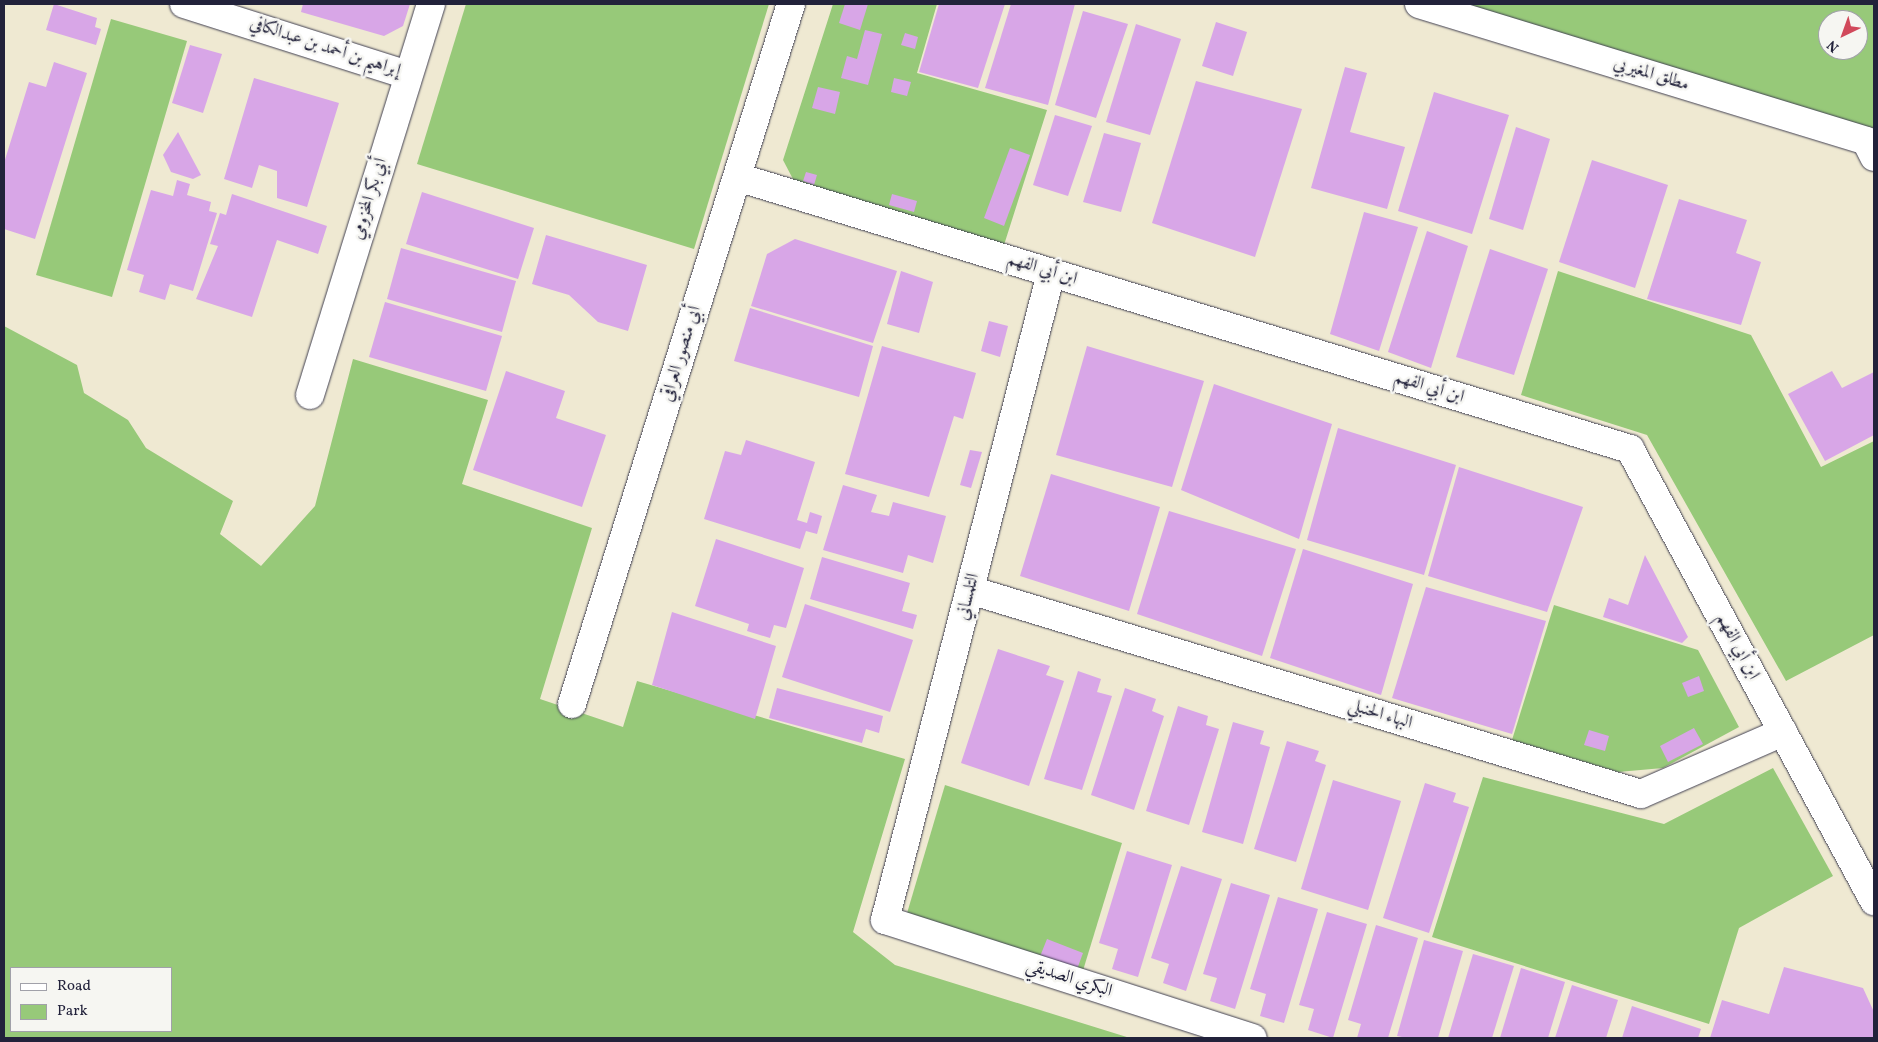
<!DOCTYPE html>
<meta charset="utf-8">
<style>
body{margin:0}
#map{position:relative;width:1878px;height:1042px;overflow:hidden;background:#efe9d2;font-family:Vollkorn,Amiri,serif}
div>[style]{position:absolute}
.green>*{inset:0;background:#97c979}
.building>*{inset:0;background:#d8a6e7}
.roads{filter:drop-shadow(0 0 1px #414052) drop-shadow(0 0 1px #414052)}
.minor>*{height:28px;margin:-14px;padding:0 14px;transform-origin:14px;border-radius:14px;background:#fff}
span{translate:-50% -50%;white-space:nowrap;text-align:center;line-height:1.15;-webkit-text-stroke:5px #f6f6f2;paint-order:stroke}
.street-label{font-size:18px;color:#22223b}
.frame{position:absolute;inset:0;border:5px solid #22223b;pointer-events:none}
.legend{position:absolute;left:10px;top:967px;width:162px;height:65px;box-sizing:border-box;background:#f6f6f2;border:1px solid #a1a1a9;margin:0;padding:6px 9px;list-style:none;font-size:15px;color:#22223b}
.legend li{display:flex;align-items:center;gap:10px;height:25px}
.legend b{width:25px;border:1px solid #a1a1a9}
.north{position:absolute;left:1818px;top:10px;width:50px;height:50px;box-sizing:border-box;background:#f6f6f2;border:1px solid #a1a1a9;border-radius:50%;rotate:222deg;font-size:14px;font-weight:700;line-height:20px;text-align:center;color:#22223b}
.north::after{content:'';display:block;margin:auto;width:18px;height:22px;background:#d1495b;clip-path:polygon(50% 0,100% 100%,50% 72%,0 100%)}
</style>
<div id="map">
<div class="green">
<div style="clip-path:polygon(466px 4px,769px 4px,694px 249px,417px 164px)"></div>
<div style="clip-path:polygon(833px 4px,937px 4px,917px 73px,1047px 110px,1004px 245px,794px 181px,783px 160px)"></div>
<div style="clip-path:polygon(evenodd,1438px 4px,1874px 4px,1874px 135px,1438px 4px,1828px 20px,1858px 20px,1858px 50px,1828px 50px,1828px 20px)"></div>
<div style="clip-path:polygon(111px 19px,187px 41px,112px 297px,36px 275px)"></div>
<div style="clip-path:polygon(1558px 271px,1751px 335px,1821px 467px,1874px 441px,1874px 635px,1786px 681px,1647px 435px,1521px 395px)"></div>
<div style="clip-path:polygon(evenodd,4px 326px,77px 365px,84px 393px,128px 420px,146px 448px,233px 501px,220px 534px,261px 566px,315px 506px,353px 359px,488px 400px,462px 484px,592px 528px,540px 699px,623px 727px,637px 681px,905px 759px,853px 932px,895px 965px,1130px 1038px,4px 1038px,4px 326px,11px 968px,171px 968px,171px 1031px,11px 1031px,11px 968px)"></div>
<div style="clip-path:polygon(1554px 605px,1698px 650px,1739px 727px,1663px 768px,1618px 772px,1512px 740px)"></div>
<div style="clip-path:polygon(1773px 768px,1833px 876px,1739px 928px,1709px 1024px,1432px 937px,1483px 777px,1664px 824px)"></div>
<div style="clip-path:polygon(945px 785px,1122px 843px,1081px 977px,905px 920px)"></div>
</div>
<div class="building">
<div style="clip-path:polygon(54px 4px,97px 18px,95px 27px,101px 29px,96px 45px,46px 30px)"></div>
<div style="clip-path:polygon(303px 4px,410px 4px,403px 26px,384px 36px,301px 12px)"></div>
<div style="clip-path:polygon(845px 4px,868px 4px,860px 30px,839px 23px)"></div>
<div style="clip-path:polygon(939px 4px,1005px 4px,978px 88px,919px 72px)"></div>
<div style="clip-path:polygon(1011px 4px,1075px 4px,1048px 105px,985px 88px)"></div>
<div style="clip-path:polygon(1083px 11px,1128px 24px,1096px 118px,1055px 105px)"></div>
<div style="clip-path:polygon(1216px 22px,1247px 32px,1233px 76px,1202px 66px)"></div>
<div style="clip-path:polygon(1136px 24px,1181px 39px,1150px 135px,1106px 122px)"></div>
<div style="clip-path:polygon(865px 30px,882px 34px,868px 85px,841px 78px,847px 56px,857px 59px)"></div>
<div style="clip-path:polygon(905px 33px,918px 37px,915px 49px,901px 45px)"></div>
<div style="clip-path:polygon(190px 45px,222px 54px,203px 113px,172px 103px)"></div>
<div style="clip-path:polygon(54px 62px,87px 73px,35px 239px,4px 229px,4px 163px,29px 82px,46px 87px)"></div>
<div style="clip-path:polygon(1345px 67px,1367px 73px,1350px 132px,1405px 147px,1387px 209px,1311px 188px)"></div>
<div style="clip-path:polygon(254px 78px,339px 103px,307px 207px,277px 198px,277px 171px,259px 165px,252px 188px,224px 179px)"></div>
<div style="clip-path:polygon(894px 78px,911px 82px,907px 96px,891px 92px)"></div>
<div style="clip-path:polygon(1196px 81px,1302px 109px,1255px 257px,1152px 223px)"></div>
<div style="clip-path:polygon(818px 87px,840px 92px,835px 114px,812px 108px)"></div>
<div style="clip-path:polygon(1434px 92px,1509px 115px,1472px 234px,1398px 211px)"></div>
<div style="clip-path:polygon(1055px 115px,1092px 126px,1068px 196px,1033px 185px)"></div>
<div style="clip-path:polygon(1516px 127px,1550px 139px,1523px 230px,1489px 219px)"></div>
<div style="clip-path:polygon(178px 132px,201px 175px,193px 179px,171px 172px,163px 155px)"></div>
<div style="clip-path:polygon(1104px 133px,1141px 143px,1121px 212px,1083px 202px)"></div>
<div style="clip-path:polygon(1010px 148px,1030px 155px,1004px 226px,984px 218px)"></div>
<div style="clip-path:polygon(1592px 160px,1668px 185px,1635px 288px,1559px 262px)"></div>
<div style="clip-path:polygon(806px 172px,817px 175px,814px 185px,803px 181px)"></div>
<div style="clip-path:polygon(177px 180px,190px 184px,187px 195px,211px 202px,209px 211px,217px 213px,193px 291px,170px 284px,165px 300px,139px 292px,144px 275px,127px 270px,151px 190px,173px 196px)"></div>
<div style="clip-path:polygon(422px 192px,534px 228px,518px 279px,406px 244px)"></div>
<div style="clip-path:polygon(232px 194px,327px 226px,318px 254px,277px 240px,252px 317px,196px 299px,218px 246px,210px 244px,220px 213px,226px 215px)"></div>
<div style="clip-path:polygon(892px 194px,917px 201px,914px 212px,889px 205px)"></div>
<div style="clip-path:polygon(1679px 199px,1747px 220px,1736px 253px,1761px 262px,1741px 325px,1647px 299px)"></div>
<div style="clip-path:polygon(1364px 212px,1418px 227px,1379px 351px,1330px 334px)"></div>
<div style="clip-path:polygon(1427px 231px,1468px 246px,1431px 368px,1388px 352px)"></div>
<div style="clip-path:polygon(546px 235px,647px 265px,628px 331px,598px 322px,569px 295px,532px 284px)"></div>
<div style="clip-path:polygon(795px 239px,897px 271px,873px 343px,751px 306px,767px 254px)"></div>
<div style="clip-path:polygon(401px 248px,516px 281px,502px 332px,387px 299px)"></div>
<div style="clip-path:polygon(1490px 249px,1548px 269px,1514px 375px,1456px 357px)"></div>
<div style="clip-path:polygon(901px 271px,933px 282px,919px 333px,887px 324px)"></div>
<div style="clip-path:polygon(385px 302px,502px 336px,486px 391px,369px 357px)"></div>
<div style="clip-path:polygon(750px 308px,873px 346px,859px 397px,734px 361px)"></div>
<div style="clip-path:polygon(989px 321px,1008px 326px,1000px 357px,981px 351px)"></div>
<div style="clip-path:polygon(882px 346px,976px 373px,963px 419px,954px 416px,929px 497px,845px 474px)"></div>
<div style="clip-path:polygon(1087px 346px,1204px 381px,1172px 487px,1056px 455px)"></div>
<div style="clip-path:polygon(506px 371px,565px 391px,556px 418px,606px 435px,582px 507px,473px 470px)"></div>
<div style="clip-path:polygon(1832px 371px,1842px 388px,1874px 372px,1874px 435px,1825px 461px,1788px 394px)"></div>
<div style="clip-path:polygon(1214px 384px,1332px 424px,1299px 539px,1181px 490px)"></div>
<div style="clip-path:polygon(1338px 428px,1456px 465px,1424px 575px,1307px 540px)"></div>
<div style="clip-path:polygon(746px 440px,815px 462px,797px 520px,807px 523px,810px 512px,822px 516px,817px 534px,806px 531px,800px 549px,704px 519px,725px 451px,741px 455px)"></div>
<div style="clip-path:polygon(970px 450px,982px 452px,971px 488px,960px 485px)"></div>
<div style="clip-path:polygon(1459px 467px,1583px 507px,1547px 612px,1428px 576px)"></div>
<div style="clip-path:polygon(1051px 474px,1160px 507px,1129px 611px,1020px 576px)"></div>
<div style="clip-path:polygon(843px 485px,877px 495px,871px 512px,889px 516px,893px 502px,946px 516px,933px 563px,908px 555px,903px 573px,823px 550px)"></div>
<div style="clip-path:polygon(1169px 511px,1296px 549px,1262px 656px,1137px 614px)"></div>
<div style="clip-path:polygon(716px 539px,804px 568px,786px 628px,774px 625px,770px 638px,747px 631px,749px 624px,695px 606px)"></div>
<div style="clip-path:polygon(1303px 549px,1413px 584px,1381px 695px,1270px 658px)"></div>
<div style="clip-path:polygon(1645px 555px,1688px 637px,1682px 643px,1603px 617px,1609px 598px,1628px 605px)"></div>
<div style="clip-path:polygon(822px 557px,910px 583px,902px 611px,917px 615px,913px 629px,810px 599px)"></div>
<div style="clip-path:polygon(1426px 587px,1546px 621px,1512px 734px,1392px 698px)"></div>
<div style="clip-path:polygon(805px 604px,913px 640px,890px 712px,782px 677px)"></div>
<div style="clip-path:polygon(672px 612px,776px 646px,755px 719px,652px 685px)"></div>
<div style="clip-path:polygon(998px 649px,1050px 666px,1046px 675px,1064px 681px,1029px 786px,961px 763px)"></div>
<div style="clip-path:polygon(1078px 671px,1101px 679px,1097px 692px,1112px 696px,1082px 790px,1044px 779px)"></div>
<div style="clip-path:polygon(1699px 676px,1704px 691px,1688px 697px,1682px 683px)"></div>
<div style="clip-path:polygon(777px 688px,883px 716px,879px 733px,866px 729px,862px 743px,769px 718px)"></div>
<div style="clip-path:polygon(1125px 688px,1156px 699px,1152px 711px,1164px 716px,1134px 810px,1091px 795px)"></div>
<div style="clip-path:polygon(1178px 706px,1208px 716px,1206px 725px,1219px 729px,1189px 825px,1146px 811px)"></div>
<div style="clip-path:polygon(1233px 722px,1264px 731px,1260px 744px,1270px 747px,1243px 844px,1202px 832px)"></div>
<div style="clip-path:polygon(1694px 728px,1703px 744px,1668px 762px,1660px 746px)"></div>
<div style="clip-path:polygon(1589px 730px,1609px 736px,1605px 751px,1584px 745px)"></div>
<div style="clip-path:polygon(1287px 741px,1319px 751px,1315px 761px,1326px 765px,1296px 862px,1254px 849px)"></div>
<div style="clip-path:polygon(1333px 780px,1401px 801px,1368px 910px,1301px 889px)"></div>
<div style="clip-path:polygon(1425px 783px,1456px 793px,1453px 802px,1469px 807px,1429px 933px,1383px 918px)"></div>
<div style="clip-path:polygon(1127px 851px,1172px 865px,1138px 977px,1112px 969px,1118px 949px,1099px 943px)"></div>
<div style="clip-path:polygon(1181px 866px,1222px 879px,1186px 991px,1163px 983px,1169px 964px,1151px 958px)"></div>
<div style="clip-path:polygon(1231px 883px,1270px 895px,1235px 1009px,1210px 1001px,1217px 978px,1203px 974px)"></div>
<div style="clip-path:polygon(1278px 897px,1318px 909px,1284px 1023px,1260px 1016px,1266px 994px,1250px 989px)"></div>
<div style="clip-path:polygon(1327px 912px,1367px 924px,1333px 1038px,1308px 1030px,1314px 1009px,1299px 1005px)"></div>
<div style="clip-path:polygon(1376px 925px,1418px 938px,1388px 1038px,1357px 1038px,1361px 1024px,1348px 1020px)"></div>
<div style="clip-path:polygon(1047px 939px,1083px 953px,1076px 972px,1039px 959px)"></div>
<div style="clip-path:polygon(1424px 940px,1463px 951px,1438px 1038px,1407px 1038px,1397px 1036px)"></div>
<div style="clip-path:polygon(1473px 954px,1514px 966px,1492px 1038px,1448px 1038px)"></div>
<div style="clip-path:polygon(1784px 967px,1863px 988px,1874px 1012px,1874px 1038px,1710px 1038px,1722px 1000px,1769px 1014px)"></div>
<div style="clip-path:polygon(1521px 968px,1565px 982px,1548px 1038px,1500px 1038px)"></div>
<div style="clip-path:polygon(1572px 985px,1618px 1000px,1606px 1038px,1555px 1038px)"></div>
<div style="clip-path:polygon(1632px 1006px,1701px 1029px,1698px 1038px,1622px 1038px)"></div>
</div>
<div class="roads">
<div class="minor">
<div style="left:184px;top:4px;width:235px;rotate:17.6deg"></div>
<div style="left:1419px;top:4px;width:468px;rotate:17deg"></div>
<div style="left:1866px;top:141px;width:18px;rotate:63deg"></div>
<div style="left:737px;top:177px;width:934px;rotate:16.94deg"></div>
<div style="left:1630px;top:449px;width:514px;rotate:61.64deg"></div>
<div style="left:1051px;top:273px;width:668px;rotate:104.39deg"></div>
<div style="left:885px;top:920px;width:386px;rotate:17.8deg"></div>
<div style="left:310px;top:395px;width:409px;rotate:-72.8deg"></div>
<div style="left:970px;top:590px;width:701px;rotate:16.91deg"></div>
<div style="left:1641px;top:794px;width:155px;rotate:-23.6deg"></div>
<div style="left:572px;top:704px;width:733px;rotate:-72.63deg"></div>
</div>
</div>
<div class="street-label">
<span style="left:325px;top:48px;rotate:18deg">إبراهيم بن أحمد بن عبدالكافي</span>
<span style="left:1651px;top:75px;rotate:17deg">مطلق المغيربي</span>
<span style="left:370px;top:199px;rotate:-73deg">أبي بكر المخزومي</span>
<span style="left:1042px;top:270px;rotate:17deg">ابن أبي الفهم</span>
<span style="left:682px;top:354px;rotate:-73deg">أبي منصور العراقي</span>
<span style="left:1429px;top:388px;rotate:17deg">ابن أبي الفهم</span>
<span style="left:969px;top:597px;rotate:-76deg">التلمساني</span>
<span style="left:1737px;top:647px;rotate:62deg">ابن أبي الفهم</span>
<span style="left:1380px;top:715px;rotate:17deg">البهاء الحنبلي</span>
<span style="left:1069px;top:979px;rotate:18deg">البكري الصديقي</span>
</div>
<div class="frame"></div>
<ul class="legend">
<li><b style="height:6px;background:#fff"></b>Road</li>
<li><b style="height:14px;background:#97c979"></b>Park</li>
</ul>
<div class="north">N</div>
</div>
